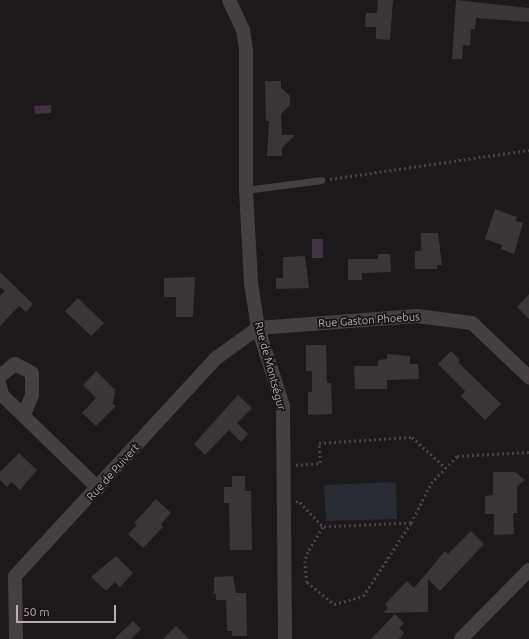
<!DOCTYPE html>
<meta charset="utf-8">
<style>
body{margin:0}
#map{position:relative;width:529px;height:639px;overflow:hidden;background:#1b191a;font-family:Ubuntu,sans-serif}
div>[style]{position:absolute}
.green>*{inset:0;background:#292b33}
.water>*{inset:0;background:#443142}
.building>*{inset:0;background:#3a3638}
.path>*{height:2.5px;margin-top:-1.25px;transform-origin:0;background:repeating-linear-gradient(90deg,#494246 0 2px,transparent 0 5px)}
.service>*{height:7px;margin:-3.5px;padding:0 3.5px;transform-origin:3.5px;border-radius:3.5px;background:#453f42}
.minor>*{height:14px;margin:-7px;padding:0 7px;transform-origin:7px;border-radius:7px;background:#453f42}
span{translate:-50% -50%;white-space:nowrap;text-align:center;line-height:1.15;-webkit-text-stroke:3.5px #161414;paint-order:stroke}
.street-label{font-size:11px;color:#bbabb5}
.scale{position:absolute;left:16px;top:605px;width:100px;height:18px;box-sizing:border-box;border:2px solid #bbabb5;border-top:0;padding-left:5px;font-size:12px;line-height:14px;white-space:nowrap;color:#bbabb5;-webkit-text-stroke:3px #161414;paint-order:stroke}
</style>
<div id="map">
<div class="green">
<div style="clip-path:polygon(396px 482px,397px 519px,326px 521px,324px 485px)"></div>
</div>
<div class="water">
<div style="clip-path:polygon(51px 105px,51px 113px,35px 114px,34px 106px)"></div>
<div style="clip-path:polygon(312px 239px,323px 239px,323px 258px,312px 258px)"></div>
</div>
<div class="building">
<div style="clip-path:polygon(378px 0,393px 0,390px 40px,376px 39px,376px 27px,365px 27px,366px 13px,377px 13px)"></div>
<div style="clip-path:polygon(456px 0,529px 8px,529px 22px,476px 18px,475px 29px,471px 29px,470px 46px,463px 45px,462px 59px,452px 59px)"></div>
<div style="clip-path:polygon(265px 81px,281px 81px,281px 88px,290px 96px,290px 105px,281px 114px,282px 135px,295px 135px,282px 148px,282px 156px,267px 156px,269px 121px,266px 121px)"></div>
<div style="clip-path:polygon(495px 209px,517px 217px,516px 221px,523px 223px,514px 254px,501px 249px,502px 245px,485px 239px)"></div>
<div style="clip-path:polygon(421px 233px,438px 233px,442px 265px,437px 265px,437px 269px,415px 269px,415px 251px,421px 251px)"></div>
<div style="clip-path:polygon(378px 254px,390px 254px,391px 272px,362px 273px,362px 280px,348px 280px,348px 259px,378px 259px)"></div>
<div style="clip-path:polygon(305px 256px,309px 288px,276px 289px,276px 278px,283px 278px,283px 257px)"></div>
<div style="clip-path:polygon(0 272px,33px 304px,26px 312px,19px 306px,0 326px,0 296px,5px 291px,0 287px)"></div>
<div style="clip-path:polygon(195px 277px,193px 317px,176px 317px,176px 297px,164px 297px,164px 278px)"></div>
<div style="clip-path:polygon(529px 294px,529px 319px,517px 307px)"></div>
<div style="clip-path:polygon(78px 298px,104px 323px,91px 336px,65px 311px)"></div>
<div style="clip-path:polygon(306px 345px,326px 345px,327px 383px,331px 383px,332px 414px,308px 415px,308px 392px,312px 392px,312px 371px,306px 371px)"></div>
<div style="clip-path:polygon(451px 351px,460px 360px,458px 362px,501px 404px,485px 420px,461px 396px,465px 391px,438px 364px)"></div>
<div style="clip-path:polygon(387px 354px,410px 356px,410px 364px,418px 364px,419px 379px,387px 380px,387px 389px,355px 389px,354px 366px,378px 366px,378px 360px,387px 359px)"></div>
<div style="clip-path:polygon(96px 371px,115px 390px,113px 404px,116px 406px,96px 426px,82px 413px,96px 398px,83px 385px)"></div>
<div style="clip-path:polygon(238px 395px,252px 408px,237px 423px,248px 434px,241px 442px,229px 430px,205px 455px,194px 444px)"></div>
<div style="clip-path:polygon(19px 453px,37px 470px,20px 490px,11px 482px,7px 487px,0 480px,0 472px)"></div>
<div style="clip-path:polygon(493px 472px,515px 472px,525px 480px,517px 486px,517px 513px,513px 513px,514px 534px,494px 535px,494px 514px,485px 514px,485px 496px,493px 495px)"></div>
<div style="clip-path:polygon(232px 476px,245px 476px,245px 491px,251px 491px,252px 550px,230px 550px,229px 503px,224px 503px,224px 487px,232px 487px)"></div>
<div style="clip-path:polygon(156px 499px,171px 513px,161px 524px,163px 527px,143px 548px,128px 534px,137px 525px,134px 523px)"></div>
<div style="clip-path:polygon(471px 531px,484px 544px,440px 591px,428px 579px,428px 612px,383px 613px,388px 608px,385px 604px,407px 581px,414px 588px,445px 551px,448px 554px)"></div>
<div style="clip-path:polygon(116px 556px,133px 573px,120px 587px,115px 582px,106px 591px,91px 577px)"></div>
<div style="clip-path:polygon(233px 576px,236px 593px,246px 593px,247px 636px,232px 636px,232px 631px,227px 631px,226px 600px,216px 600px,216px 594px,214px 594px,214px 577px)"></div>
<div style="clip-path:polygon(395px 614px,404px 623px,399px 628px,404px 633px,399px 639px,371px 639px)"></div>
<div style="clip-path:polygon(133px 621px,141px 629px,131px 639px,114px 639px)"></div>
<div style="clip-path:polygon(176px 626px,189px 639px,163px 639px)"></div>
</div>
<div class="path">
<div style="left:330px;top:179px;width:201px;rotate:-8.3deg"></div>
<div style="left:296px;top:465px;width:24px;rotate:-5deg"></div>
<div style="left:320px;top:463px;width:20px;rotate:-93deg"></div>
<div style="left:319px;top:443px;width:93px;rotate:-3.7deg"></div>
<div style="left:412px;top:437px;width:46px;rotate:42.4deg"></div>
<div style="left:296px;top:502px;width:4px"></div>
<div style="left:300px;top:502px;width:34px;rotate:47deg"></div>
<div style="left:411px;top:523px;width:88px;rotate:177.4deg"></div>
<div style="left:323px;top:527px;width:29px;rotate:121deg"></div>
<div style="left:308px;top:552px;width:9px;rotate:108deg"></div>
<div style="left:305px;top:561px;width:21px;rotate:85deg"></div>
<div style="left:307px;top:582px;width:35px;rotate:39deg"></div>
<div style="left:334px;top:604px;width:30px;rotate:-15deg"></div>
<div style="left:363px;top:596px;width:87px;rotate:-56.7deg"></div>
<div style="left:411px;top:523px;width:45px;rotate:-63.4deg"></div>
<div style="left:431px;top:483px;width:37px;rotate:-46deg"></div>
<div style="left:457px;top:456px;width:72px;rotate:-3.2deg"></div>
</div>
<div class="service">
<div style="left:246px;top:190px;width:76px;rotate:-7.6deg"></div>
</div>
<div class="minor">
<div style="left:229px;top:0;width:33px;rotate:65deg"></div>
<div style="left:243px;top:30px;width:20px;rotate:81deg"></div>
<div style="left:246px;top:50px;width:140px;rotate:90deg"></div>
<div style="left:246px;top:190px;width:93px;rotate:86.9deg"></div>
<div style="left:251px;top:283px;width:46px;rotate:81.2deg"></div>
<div style="left:258px;top:328px;width:82px;rotate:72.2deg"></div>
<div style="left:283px;top:406px;width:233px;rotate:89.5deg"></div>
<div style="left:0;top:376px;width:19px;rotate:-39deg"></div>
<div style="left:15px;top:364px;width:19px;rotate:28deg"></div>
<div style="left:32px;top:373px;width:22px;rotate:90deg"></div>
<div style="left:32px;top:395px;width:22px;rotate:112deg"></div>
<div style="left:0;top:386px;width:9px;rotate:77deg"></div>
<div style="left:2px;top:395px;width:134px;rotate:44.1deg"></div>
<div style="left:16px;top:639px;width:63px;rotate:-90.9deg"></div>
<div style="left:15px;top:576px;width:295px;rotate:-47.3deg"></div>
<div style="left:215px;top:359px;width:53px;rotate:-35.8deg"></div>
<div style="left:258px;top:328px;width:159px;rotate:-4.3deg"></div>
<div style="left:417px;top:316px;width:55px;rotate:7.3deg"></div>
<div style="left:472px;top:323px;width:79px;rotate:43.5deg"></div>
<div style="left:461px;top:639px;width:97px;rotate:-45.4deg"></div>
</div>
<div class="street-label">
<span style="left:369px;top:320px;rotate:-4deg">Rue Gaston Phoebus</span>
<span style="left:270px;top:366px;rotate:75deg">Rue de Montségur</span>
<span style="left:113px;top:472px;rotate:-48deg">Rue de Puivert</span>
</div>
<div class="scale">50 m</div>
</div>
